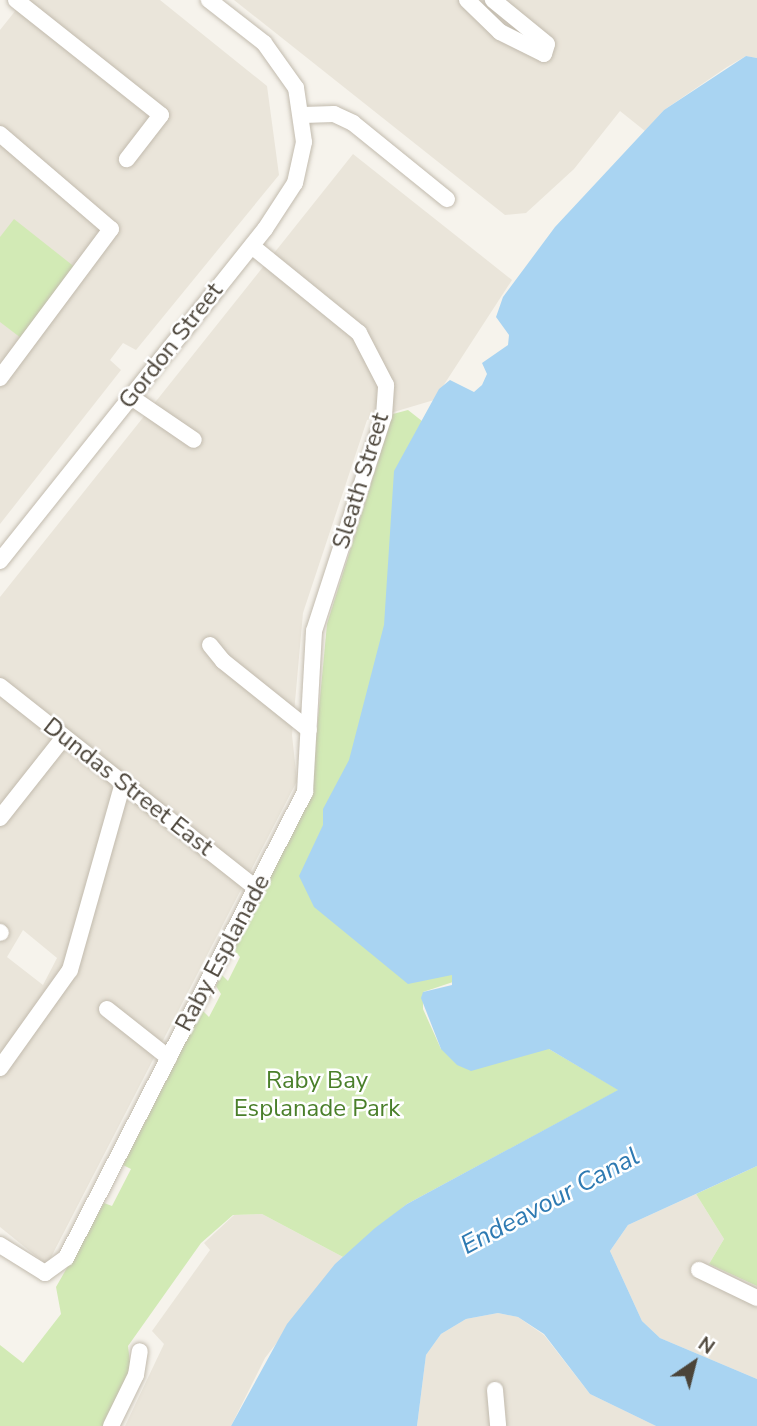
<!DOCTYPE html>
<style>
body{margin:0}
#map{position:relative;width:757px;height:1426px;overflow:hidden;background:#f6f3ec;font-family:"Nunito Sans",sans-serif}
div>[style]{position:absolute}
.residential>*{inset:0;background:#eae5da}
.green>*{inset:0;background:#d2eab5}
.water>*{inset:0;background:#a9d4f2}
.roads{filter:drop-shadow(0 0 2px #c2bbae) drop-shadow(0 0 2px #c2bbae)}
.minor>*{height:16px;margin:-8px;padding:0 8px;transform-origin:8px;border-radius:8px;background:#fff}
span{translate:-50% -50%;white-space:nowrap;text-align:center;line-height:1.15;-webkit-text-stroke:5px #fff;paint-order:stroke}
.street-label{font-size:24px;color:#4b4439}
.park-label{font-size:24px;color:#4a7f2a}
.water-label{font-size:26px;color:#2e7ab2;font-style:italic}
.north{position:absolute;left:659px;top:1328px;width:70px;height:70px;-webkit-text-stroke:5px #fff;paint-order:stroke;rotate:35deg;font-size:19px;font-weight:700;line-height:28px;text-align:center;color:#4b4439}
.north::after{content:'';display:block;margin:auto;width:24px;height:32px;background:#4b4439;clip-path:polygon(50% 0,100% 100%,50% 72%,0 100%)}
</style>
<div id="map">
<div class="residential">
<div style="clip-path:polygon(24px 0,160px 0,267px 86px,279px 175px,136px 350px,123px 343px,110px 360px,121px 370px,0 524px,0 30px)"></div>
<div style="clip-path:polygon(234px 0,757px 0,757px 58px,746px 56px,727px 67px,664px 110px,645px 131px,620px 111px,574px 169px,526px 213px,505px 215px)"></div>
<div style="clip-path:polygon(evenodd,353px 154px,512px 280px,434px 400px,367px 420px,303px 613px,292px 735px,297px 781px,47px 1265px,0 1227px,0 597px,353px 154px,23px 930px,57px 958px,43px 985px,7px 957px,23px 930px)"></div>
<div style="clip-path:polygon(696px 1194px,724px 1239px,709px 1264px,757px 1286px,757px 1379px,660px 1338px,642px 1321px,610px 1251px,628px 1225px)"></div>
<div style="clip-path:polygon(262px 1214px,343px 1257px,265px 1358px,231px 1426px,125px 1426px,164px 1344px,152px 1331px,210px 1250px,204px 1243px,234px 1215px)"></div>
<div style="clip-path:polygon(498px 1313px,518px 1317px,544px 1335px,590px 1394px,656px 1426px,417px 1426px,426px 1355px,441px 1334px,466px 1319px)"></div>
</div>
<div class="green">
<div style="clip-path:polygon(14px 219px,76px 268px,21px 338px,0 322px,0 237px)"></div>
<div style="clip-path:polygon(434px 400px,456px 981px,423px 992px,423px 1009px,441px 1049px,549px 1049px,619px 1090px,407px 1204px,343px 1257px,262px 1214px,233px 1215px,201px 1243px,128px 1346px,131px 1370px,105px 1426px,0 1426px,0 1345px,23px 1363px,61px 1314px,56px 1287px,104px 1203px,112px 1206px,131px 1169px,123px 1165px,202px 1010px,209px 1017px,221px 994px,216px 986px,221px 974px,228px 981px,240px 957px,234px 950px,311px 794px,327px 624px,393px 414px,408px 410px,422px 421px)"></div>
<div style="clip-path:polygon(757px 1166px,757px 1286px,709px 1264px,724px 1239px,696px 1194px)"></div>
</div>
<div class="water">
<div style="clip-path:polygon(746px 56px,757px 58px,757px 1166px,628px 1225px,610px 1251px,642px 1321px,660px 1338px,757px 1379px,757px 1426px,656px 1426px,590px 1394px,544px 1334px,518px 1317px,498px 1313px,466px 1319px,441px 1334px,426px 1355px,417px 1426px,231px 1426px,287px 1324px,335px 1264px,375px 1228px,407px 1204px,618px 1090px,549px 1049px,471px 1071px,457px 1065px,441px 1049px,421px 998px,423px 992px,452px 985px,452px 975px,408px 984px,314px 907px,299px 876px,323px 825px,323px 809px,349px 760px,384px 625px,394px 471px,439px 389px,450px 380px,474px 392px,482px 385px,487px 374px,482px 363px,508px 345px,509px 335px,496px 317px,503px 297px,555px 227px,664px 110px)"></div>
</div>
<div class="roads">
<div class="minor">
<div style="left:16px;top:0;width:185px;rotate:38.4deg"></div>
<div style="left:161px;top:115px;width:56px;rotate:127.7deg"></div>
<div style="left:467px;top:0;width:46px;rotate:44.1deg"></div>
<div style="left:500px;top:32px;width:49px;rotate:26.6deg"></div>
<div style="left:544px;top:54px;width:10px;rotate:-73deg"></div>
<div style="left:547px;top:44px;width:70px;rotate:-140.8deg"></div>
<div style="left:303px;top:115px;width:31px;rotate:-2deg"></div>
<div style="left:334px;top:114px;width:21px;rotate:25deg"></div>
<div style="left:353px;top:123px;width:121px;rotate:39deg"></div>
<div style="left:0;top:134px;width:146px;rotate:40.6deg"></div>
<div style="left:111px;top:229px;width:186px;rotate:126.7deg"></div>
<div style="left:131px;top:397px;width:76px;rotate:34.3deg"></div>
<div style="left:0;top:561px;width:425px;rotate:-51.4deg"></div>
<div style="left:265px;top:229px;width:55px;rotate:-56.9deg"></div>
<div style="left:295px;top:183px;width:42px;rotate:-77.6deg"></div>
<div style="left:304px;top:142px;width:55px;rotate:-98.4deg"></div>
<div style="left:296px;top:88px;width:55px;rotate:-125.4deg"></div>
<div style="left:264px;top:43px;width:70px;rotate:-142deg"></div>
<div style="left:210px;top:645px;width:21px;rotate:51deg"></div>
<div style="left:223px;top:661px;width:110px;rotate:38.7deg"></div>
<div style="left:0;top:686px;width:326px;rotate:38.3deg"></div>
<div style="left:0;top:818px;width:103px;rotate:-51.7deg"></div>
<div style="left:0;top:932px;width:1px;rotate:45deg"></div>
<div style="left:107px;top:1009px;width:79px;rotate:38.3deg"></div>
<div style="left:0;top:1068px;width:120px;rotate:-54.5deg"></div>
<div style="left:70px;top:970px;width:194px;rotate:-74.2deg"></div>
<div style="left:0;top:1245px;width:53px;rotate:31.9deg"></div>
<div style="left:45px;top:1273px;width:26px;rotate:-36deg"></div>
<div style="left:66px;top:1258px;width:524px;rotate:-62.85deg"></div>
<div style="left:305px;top:792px;width:161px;rotate:-86.8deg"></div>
<div style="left:314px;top:631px;width:226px;rotate:-72deg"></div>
<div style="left:384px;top:416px;width:31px;rotate:-86deg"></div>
<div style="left:386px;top:385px;width:59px;rotate:-117.4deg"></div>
<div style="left:359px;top:333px;width:138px;rotate:-140.9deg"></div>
<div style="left:699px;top:1270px;width:64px;rotate:25.8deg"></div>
<div style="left:495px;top:1390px;width:36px;rotate:85deg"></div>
<div style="left:111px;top:1426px;width:57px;rotate:-63.9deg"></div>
<div style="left:136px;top:1375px;width:24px;rotate:-81deg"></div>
</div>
</div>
<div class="street-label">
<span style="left:171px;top:346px;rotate:-52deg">Gordon Street</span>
<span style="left:361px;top:481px;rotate:-73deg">Sleath Street</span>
<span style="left:128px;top:787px;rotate:38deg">Dundas Street East</span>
<span style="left:223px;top:953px;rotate:-62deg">Raby Esplanade</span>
</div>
<div class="park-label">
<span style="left:317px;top:1095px">Raby Bay<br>Esplanade Park</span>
</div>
<div class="water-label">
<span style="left:550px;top:1201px;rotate:-28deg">Endeavour Canal</span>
</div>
<div class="north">N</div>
</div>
